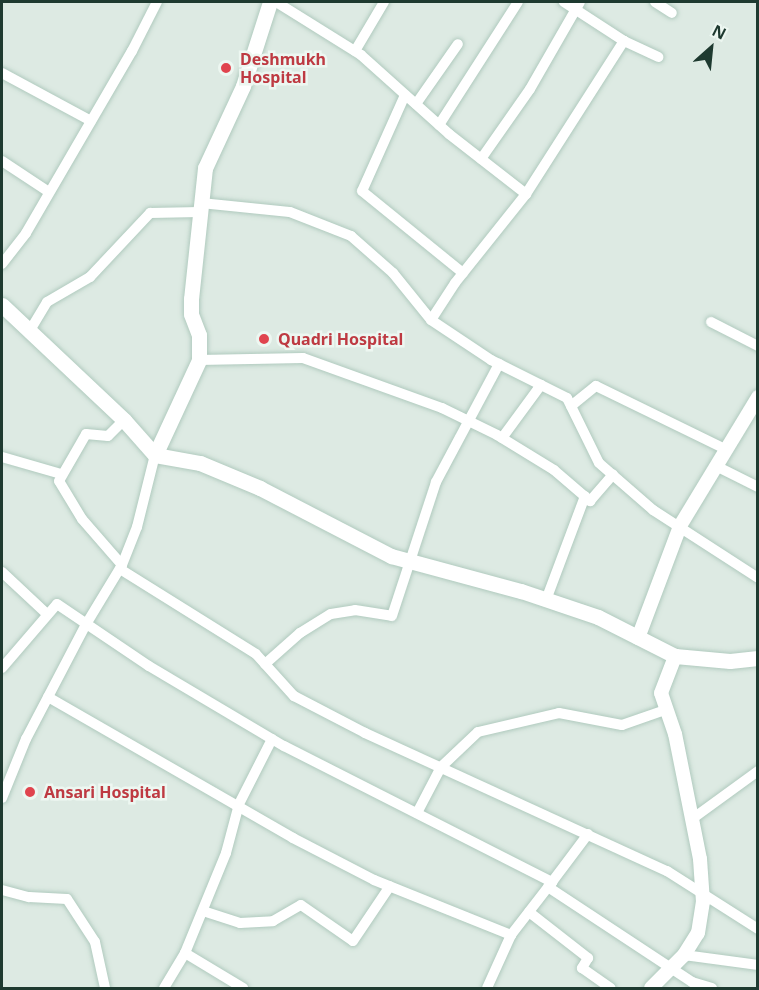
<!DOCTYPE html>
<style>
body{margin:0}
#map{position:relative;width:759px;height:990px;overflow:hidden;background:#ddeae3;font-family:"Noto Sans",sans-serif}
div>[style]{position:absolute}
.roads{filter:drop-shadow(0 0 2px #b0cabe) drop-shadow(0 0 2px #b0cabe)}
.minor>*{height:10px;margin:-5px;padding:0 5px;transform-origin:5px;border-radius:5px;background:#fff}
.tertiary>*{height:14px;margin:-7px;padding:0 7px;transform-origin:7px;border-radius:7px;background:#fff}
.secondary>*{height:15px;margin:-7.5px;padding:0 7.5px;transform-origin:7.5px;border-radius:7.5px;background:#fff}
.dots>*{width:16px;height:16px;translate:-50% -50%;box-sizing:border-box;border:3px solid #edf7f1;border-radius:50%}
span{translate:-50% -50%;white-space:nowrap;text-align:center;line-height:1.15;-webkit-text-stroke:5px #edf7f1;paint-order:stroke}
.health-label{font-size:16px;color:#be3a42;font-weight:700}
.left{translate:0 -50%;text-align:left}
.frame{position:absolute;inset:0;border:3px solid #1e3a30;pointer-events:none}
.north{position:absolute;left:681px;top:18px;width:60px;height:60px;-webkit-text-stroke:4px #edf7f1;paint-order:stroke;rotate:27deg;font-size:16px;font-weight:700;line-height:24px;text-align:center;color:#1e3a30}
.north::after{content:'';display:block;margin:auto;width:21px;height:27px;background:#1e3a30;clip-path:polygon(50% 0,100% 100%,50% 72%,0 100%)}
</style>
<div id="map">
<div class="roads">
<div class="minor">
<div style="left:276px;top:2px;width:100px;rotate:31.9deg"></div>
<div style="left:361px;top:55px;width:118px;rotate:41.9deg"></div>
<div style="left:449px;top:134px;width:98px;rotate:37.9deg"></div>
<div style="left:526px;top:194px;width:182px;rotate:-57.4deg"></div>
<div style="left:624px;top:41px;width:72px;rotate:-147deg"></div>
<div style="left:655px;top:2px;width:20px;rotate:33deg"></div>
<div style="left:624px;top:41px;width:38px;rotate:25deg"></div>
<div style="left:355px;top:51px;width:57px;rotate:-59.4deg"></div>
<div style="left:2px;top:73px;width:101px;rotate:28.3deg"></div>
<div style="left:405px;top:95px;width:105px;rotate:114.1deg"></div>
<div style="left:362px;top:191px;width:130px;rotate:39.1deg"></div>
<div style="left:416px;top:104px;width:73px;rotate:-55deg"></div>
<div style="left:439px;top:125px;width:146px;rotate:-57.3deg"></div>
<div style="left:481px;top:159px;width:85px;rotate:-55deg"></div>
<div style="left:530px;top:89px;width:100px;rotate:-60.1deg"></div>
<div style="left:2px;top:161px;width:56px;rotate:33.4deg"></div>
<div style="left:201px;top:203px;width:89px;rotate:5.8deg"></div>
<div style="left:290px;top:212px;width:66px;rotate:21.5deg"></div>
<div style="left:351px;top:236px;width:56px;rotate:41.4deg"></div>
<div style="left:393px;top:273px;width:60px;rotate:51deg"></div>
<div style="left:431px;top:320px;width:72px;rotate:33.7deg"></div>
<div style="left:491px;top:360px;width:85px;rotate:26.6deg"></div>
<div style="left:567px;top:398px;width:72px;rotate:63.8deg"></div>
<div style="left:599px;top:463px;width:72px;rotate:41deg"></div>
<div style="left:653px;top:510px;width:125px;rotate:32.9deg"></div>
<div style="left:2px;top:264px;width:39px;rotate:-52deg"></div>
<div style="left:26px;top:233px;width:211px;rotate:-59.8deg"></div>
<div style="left:132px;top:51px;width:55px;rotate:-63deg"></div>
<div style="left:431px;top:320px;width:44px;rotate:-57deg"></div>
<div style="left:455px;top:283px;width:114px;rotate:-51.4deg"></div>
<div style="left:711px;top:322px;width:53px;rotate:27.1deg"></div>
<div style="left:29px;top:332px;width:35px;rotate:-59deg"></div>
<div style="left:47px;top:302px;width:50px;rotate:-30.2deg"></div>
<div style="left:90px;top:277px;width:88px;rotate:-46.8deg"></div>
<div style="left:150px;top:213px;width:50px;rotate:-1.1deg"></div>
<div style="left:199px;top:360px;width:104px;rotate:-1.1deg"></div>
<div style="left:303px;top:358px;width:148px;rotate:19.8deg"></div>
<div style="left:442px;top:408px;width:61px;rotate:26.1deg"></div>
<div style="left:497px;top:435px;width:67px;rotate:31.6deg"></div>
<div style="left:554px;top:470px;width:48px;rotate:40.7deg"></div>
<div style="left:590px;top:501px;width:35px;rotate:-49deg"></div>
<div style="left:571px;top:406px;width:32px;rotate:-39deg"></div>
<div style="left:596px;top:386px;width:144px;rotate:26deg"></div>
<div style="left:502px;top:438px;width:66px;rotate:-53.7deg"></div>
<div style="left:2px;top:457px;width:61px;rotate:16.1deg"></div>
<div style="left:716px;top:466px;width:47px;rotate:26.6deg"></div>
<div style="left:122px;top:565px;width:61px;rotate:-131deg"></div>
<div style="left:82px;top:519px;width:44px;rotate:-121.2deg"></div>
<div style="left:59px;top:481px;width:54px;rotate:-60.1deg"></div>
<div style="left:86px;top:434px;width:22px;rotate:5deg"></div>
<div style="left:108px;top:436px;width:23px;rotate:-45deg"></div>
<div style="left:120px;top:569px;width:160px;rotate:32deg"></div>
<div style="left:256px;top:654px;width:57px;rotate:47.9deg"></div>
<div style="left:294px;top:696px;width:80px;rotate:27.5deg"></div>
<div style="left:365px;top:733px;width:332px;rotate:24.6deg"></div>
<div style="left:667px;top:871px;width:108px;rotate:32.5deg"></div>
<div style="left:2px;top:572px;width:62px;rotate:43deg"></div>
<div style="left:546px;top:600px;width:111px;rotate:-69.4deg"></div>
<div style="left:265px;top:664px;width:47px;rotate:-41.5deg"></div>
<div style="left:300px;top:633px;width:36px;rotate:-32deg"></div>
<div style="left:331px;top:614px;width:24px;rotate:-9deg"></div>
<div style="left:355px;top:610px;width:37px;rotate:9deg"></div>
<div style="left:392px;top:616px;width:141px;rotate:-71.8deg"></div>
<div style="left:436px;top:482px;width:134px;rotate:-61.9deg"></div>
<div style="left:2px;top:668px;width:84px;rotate:-49.3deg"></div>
<div style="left:57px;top:604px;width:111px;rotate:34deg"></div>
<div style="left:149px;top:666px;width:157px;rotate:30.7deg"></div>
<div style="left:284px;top:746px;width:301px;rotate:26.9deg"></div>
<div style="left:552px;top:882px;width:60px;rotate:-53.1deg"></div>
<div style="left:48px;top:697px;width:283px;rotate:29.9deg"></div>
<div style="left:293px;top:838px;width:91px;rotate:27.4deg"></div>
<div style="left:374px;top:880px;width:148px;rotate:21.9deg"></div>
<div style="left:511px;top:935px;width:67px;rotate:-52.3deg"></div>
<div style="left:2px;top:798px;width:64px;rotate:-67.9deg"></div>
<div style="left:26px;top:739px;width:127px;rotate:-62.4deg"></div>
<div style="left:85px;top:626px;width:71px;rotate:-58.8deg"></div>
<div style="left:122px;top:565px;width:41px;rotate:-68.5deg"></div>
<div style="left:137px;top:527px;width:74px;rotate:-76deg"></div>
<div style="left:417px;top:813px;width:52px;rotate:-62.4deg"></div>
<div style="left:441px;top:767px;width:51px;rotate:-43.4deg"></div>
<div style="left:478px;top:732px;width:83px;rotate:-13.2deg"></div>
<div style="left:559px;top:713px;width:64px;rotate:10.8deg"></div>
<div style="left:622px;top:725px;width:46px;rotate:-19.2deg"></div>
<div style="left:692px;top:819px;width:82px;rotate:-36deg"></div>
<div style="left:548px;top:887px;width:173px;rotate:33.4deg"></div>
<div style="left:692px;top:982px;width:21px;rotate:17deg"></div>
<div style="left:2px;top:890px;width:28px;rotate:15deg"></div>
<div style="left:29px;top:897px;width:38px;rotate:3deg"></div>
<div style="left:67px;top:899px;width:51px;rotate:56.9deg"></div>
<div style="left:95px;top:942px;width:47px;rotate:77.7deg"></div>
<div style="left:203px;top:911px;width:39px;rotate:18deg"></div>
<div style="left:240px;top:923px;width:33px;rotate:-3deg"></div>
<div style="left:273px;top:921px;width:32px;rotate:-30deg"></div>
<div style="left:301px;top:905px;width:63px;rotate:34.7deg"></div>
<div style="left:353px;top:941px;width:66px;rotate:-56.1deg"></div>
<div style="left:529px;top:912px;width:75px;rotate:37.9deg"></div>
<div style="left:588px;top:958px;width:12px;rotate:121deg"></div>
<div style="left:582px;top:968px;width:35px;rotate:35deg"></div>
<div style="left:185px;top:953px;width:68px;rotate:31.1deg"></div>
<div style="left:684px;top:955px;width:75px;rotate:7.7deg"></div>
<div style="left:164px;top:988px;width:41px;rotate:-59deg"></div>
<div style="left:185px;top:953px;width:108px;rotate:-67.7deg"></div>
<div style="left:226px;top:853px;width:51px;rotate:-75.1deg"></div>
<div style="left:239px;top:804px;width:73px;rotate:-63.1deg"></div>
<div style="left:487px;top:988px;width:58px;rotate:-65.6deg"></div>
</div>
<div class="tertiary">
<div style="left:638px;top:638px;width:120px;rotate:-69.4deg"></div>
<div style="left:680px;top:526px;width:151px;rotate:-58.8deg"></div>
<div style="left:651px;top:988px;width:47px;rotate:-45deg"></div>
<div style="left:684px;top:955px;width:26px;rotate:-58deg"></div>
<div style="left:698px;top:933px;width:31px;rotate:-81deg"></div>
<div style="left:703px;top:902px;width:43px;rotate:-94deg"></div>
<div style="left:700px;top:859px;width:127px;rotate:-101.3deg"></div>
<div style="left:675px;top:734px;width:43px;rotate:-108.9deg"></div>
<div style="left:661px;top:693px;width:40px;rotate:-69deg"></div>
</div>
<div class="secondary">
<div style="left:2px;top:305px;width:168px;rotate:43.3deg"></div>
<div style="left:124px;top:420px;width:47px;rotate:48.5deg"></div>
<div style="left:155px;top:455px;width:46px;rotate:10.1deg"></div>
<div style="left:200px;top:463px;width:65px;rotate:22.6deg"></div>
<div style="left:260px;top:488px;width:148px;rotate:27.4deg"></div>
<div style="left:391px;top:556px;width:135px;rotate:15.1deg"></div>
<div style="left:521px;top:591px;width:81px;rotate:18.7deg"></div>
<div style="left:598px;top:617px;width:86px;rotate:26.9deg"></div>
<div style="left:675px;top:656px;width:55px;rotate:5.2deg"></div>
<div style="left:730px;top:661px;width:28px;rotate:-6deg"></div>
<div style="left:155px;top:455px;width:105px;rotate:-65.1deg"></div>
<div style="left:199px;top:360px;width:25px;rotate:-90deg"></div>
<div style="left:199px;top:335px;width:22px;rotate:-111deg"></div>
<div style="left:191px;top:314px;width:15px;rotate:-90deg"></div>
<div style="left:191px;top:299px;width:132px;rotate:-83.9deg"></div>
<div style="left:205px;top:168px;width:90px;rotate:-65.1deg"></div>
<div style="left:243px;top:86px;width:88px;rotate:-72.2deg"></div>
</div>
</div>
<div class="dots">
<div style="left:226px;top:68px;background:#e0444e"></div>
<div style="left:264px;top:339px;background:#e0444e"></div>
<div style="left:30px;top:792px;background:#e0444e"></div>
</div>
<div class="health-label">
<span class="left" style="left:240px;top:68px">Deshmukh<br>Hospital</span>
<span class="left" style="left:278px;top:339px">Quadri Hospital</span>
<span class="left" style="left:44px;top:792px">Ansari Hospital</span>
</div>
<div class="frame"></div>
<div class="north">N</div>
</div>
